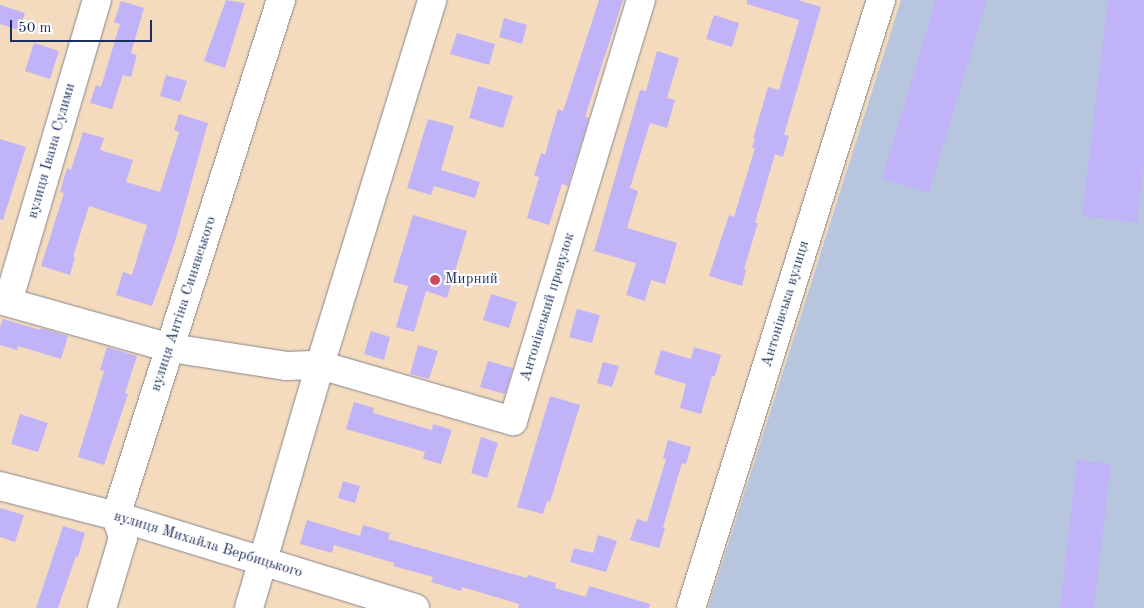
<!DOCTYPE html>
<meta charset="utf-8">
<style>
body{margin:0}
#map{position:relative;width:1144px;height:608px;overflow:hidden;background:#f4dbbe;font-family:"Old Standard TT",serif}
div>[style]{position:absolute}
.industrial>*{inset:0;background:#b7c5de}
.building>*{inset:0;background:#c1b3f8}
.roads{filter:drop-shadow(0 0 1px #88858e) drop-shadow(0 0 1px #88858e)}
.minor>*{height:28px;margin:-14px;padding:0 14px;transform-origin:14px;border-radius:14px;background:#fff}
.dots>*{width:14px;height:14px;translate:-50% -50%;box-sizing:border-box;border:2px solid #fff;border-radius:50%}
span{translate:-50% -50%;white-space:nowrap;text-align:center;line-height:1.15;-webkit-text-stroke:4px #fff;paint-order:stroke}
.street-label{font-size:15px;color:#1b2f5e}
.poi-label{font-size:15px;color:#1b2f5e}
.left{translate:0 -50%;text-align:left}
.scale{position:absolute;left:10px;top:20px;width:142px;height:22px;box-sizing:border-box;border:2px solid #1b2f5e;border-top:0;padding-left:6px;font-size:15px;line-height:18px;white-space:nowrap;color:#1b2f5e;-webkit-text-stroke:4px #fff;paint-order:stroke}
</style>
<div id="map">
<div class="industrial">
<div style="clip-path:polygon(901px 0,1144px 0,1144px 608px,708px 608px)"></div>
</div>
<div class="building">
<div style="clip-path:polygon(226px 0,245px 3px,225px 68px,204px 61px)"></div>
<div style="clip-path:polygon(599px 0,623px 0,585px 117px,589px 118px,568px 186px,562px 184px,549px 225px,527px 218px,539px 177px,534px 176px,541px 153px,545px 155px,558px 109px,563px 111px)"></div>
<div style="clip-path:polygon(747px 0,798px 0,821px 7px,784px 135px,789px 136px,783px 157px,775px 154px,755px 223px,758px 223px,744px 269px,746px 269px,742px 286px,709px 276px,729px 215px,734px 217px,755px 148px,752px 148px,755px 139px,753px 139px,768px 87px,779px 90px,799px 20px,747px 4px)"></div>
<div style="clip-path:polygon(936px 0,987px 0,929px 193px,882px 179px)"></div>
<div style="clip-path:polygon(1108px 0,1144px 0,1144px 163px,1137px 223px,1082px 216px)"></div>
<div style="clip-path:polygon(121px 1px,144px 8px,131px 53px,137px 55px,131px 77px,123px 75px,112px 109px,90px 103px,96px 85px,101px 87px,120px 24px,114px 22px)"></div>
<div style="clip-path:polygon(0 5px,25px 13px,19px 30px,0 24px)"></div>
<div style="clip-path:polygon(714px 15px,739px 23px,732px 47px,706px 39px)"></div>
<div style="clip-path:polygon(504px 18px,527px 25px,522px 44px,499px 37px)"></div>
<div style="clip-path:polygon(457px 33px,495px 44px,489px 65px,450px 54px)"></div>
<div style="clip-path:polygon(34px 43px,59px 51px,50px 79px,25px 71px)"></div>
<div style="clip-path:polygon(657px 51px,679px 58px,667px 98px,675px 100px,667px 128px,650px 123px,630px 188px,638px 191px,627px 228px,677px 243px,665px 284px,651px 280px,645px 301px,626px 295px,636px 263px,594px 251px,640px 90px,646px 91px)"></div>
<div style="clip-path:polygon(166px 75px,187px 81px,180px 102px,160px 96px)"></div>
<div style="clip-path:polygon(478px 86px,513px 96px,503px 128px,469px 118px)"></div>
<div style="clip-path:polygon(179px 114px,208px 123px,174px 245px,152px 306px,116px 295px,123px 272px,132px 275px,147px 225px,89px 206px,73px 257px,75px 257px,70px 275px,41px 266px,64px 193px,60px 192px,67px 168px,71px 170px,83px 132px,104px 138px,100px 150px,133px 160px,126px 182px,160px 192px,179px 132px,174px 130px)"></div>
<div style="clip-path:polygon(428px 119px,454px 126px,441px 170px,480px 182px,475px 198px,434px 186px,431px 195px,407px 188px)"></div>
<div style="clip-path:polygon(0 139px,26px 147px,3px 220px,0 219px)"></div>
<div style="clip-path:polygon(413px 215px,467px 231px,447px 298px,426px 291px,414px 332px,396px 327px,408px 286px,393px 282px)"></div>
<div style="clip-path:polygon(491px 294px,517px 302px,509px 328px,483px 320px)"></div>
<div style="clip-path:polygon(577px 309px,600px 315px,592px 343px,569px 337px)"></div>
<div style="clip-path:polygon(3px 319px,40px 330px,41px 328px,68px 336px,61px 359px,18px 346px,17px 350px,0 345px,0 327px)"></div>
<div style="clip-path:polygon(371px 331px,390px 337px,384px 360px,364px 354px)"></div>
<div style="clip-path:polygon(418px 345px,438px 351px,429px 379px,410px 374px)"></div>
<div style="clip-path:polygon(107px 347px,137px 356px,125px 393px,128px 394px,104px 465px,78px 457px,104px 371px,100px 370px)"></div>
<div style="clip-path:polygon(694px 347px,721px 355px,715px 376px,712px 376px,701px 414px,680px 408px,686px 384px,654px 374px,661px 350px,691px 359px)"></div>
<div style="clip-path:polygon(488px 361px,513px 368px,505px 394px,480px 387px)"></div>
<div style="clip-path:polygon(603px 362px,619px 366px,612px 387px,597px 383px)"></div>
<div style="clip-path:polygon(550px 396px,580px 405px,550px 502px,547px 501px,543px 514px,517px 507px)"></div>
<div style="clip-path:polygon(354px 402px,374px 408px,373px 413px,432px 430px,433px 424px,452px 430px,441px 464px,423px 459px,425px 452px,346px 429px)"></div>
<div style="clip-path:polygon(20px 414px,48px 423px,38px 452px,11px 444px)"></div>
<div style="clip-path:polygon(481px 437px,498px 443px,487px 478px,471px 473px)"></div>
<div style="clip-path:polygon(668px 440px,691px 447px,686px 464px,682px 463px,663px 527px,665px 528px,659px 548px,630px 540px,637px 519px,647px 522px,666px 459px,663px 458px)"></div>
<div style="clip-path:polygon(1077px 460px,1111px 464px,1094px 608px,1060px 608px)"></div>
<div style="clip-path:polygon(343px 481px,360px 486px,355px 503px,338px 498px)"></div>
<div style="clip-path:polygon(0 508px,24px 515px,15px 542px,0 537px)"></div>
<div style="clip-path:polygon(307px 520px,360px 536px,363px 525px,390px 533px,388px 539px,527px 578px,528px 575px,556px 583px,555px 588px,586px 597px,589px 586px,650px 604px,649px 608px,518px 608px,519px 604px,462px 587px,461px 591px,431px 582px,433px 577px,393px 566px,394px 563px,334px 545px,332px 553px,300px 544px)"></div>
<div style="clip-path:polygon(63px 526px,85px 533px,78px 557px,76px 556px,58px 608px,36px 608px)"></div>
<div style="clip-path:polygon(598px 535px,617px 541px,606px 572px,570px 562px,574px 548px,593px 553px)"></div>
</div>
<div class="roads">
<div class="minor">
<div style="left:0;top:300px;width:178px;rotate:15.7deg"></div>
<div style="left:171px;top:348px;width:116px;rotate:8.9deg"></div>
<div style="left:286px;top:366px;width:34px;rotate:-2deg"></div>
<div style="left:320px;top:365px;width:201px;rotate:16.2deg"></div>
<div style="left:513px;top:421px;width:440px;rotate:-73.1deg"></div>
<div style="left:8px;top:302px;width:315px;rotate:-73.6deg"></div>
<div style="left:0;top:486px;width:120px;rotate:14.5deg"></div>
<div style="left:116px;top:516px;width:313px;rotate:17.1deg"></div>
<div style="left:102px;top:608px;width:73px;rotate:-73.3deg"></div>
<div style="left:123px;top:538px;width:23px;rotate:-108deg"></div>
<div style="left:116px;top:516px;width:542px;rotate:-72.27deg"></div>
<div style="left:249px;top:608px;width:253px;rotate:-73.7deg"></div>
<div style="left:320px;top:365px;width:382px;rotate:-72.9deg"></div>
<div style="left:691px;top:608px;width:637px;rotate:-72.65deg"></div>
</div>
</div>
<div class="dots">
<div style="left:435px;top:280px;background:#d1495b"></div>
</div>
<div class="street-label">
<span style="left:52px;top:151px;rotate:-74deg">вулиця Івана Сулими</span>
<span style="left:184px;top:304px;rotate:-72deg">вулиця Антіна Синявського</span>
<span style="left:786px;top:304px;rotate:-73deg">Антонівська вулиця</span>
<span style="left:548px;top:307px;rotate:-73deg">Антонівський провулок</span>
<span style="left:208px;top:545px;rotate:17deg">вулиця Михайла Вербицького</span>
</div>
<div class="poi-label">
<span class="left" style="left:445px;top:280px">Мирний</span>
</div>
<div class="scale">50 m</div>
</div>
